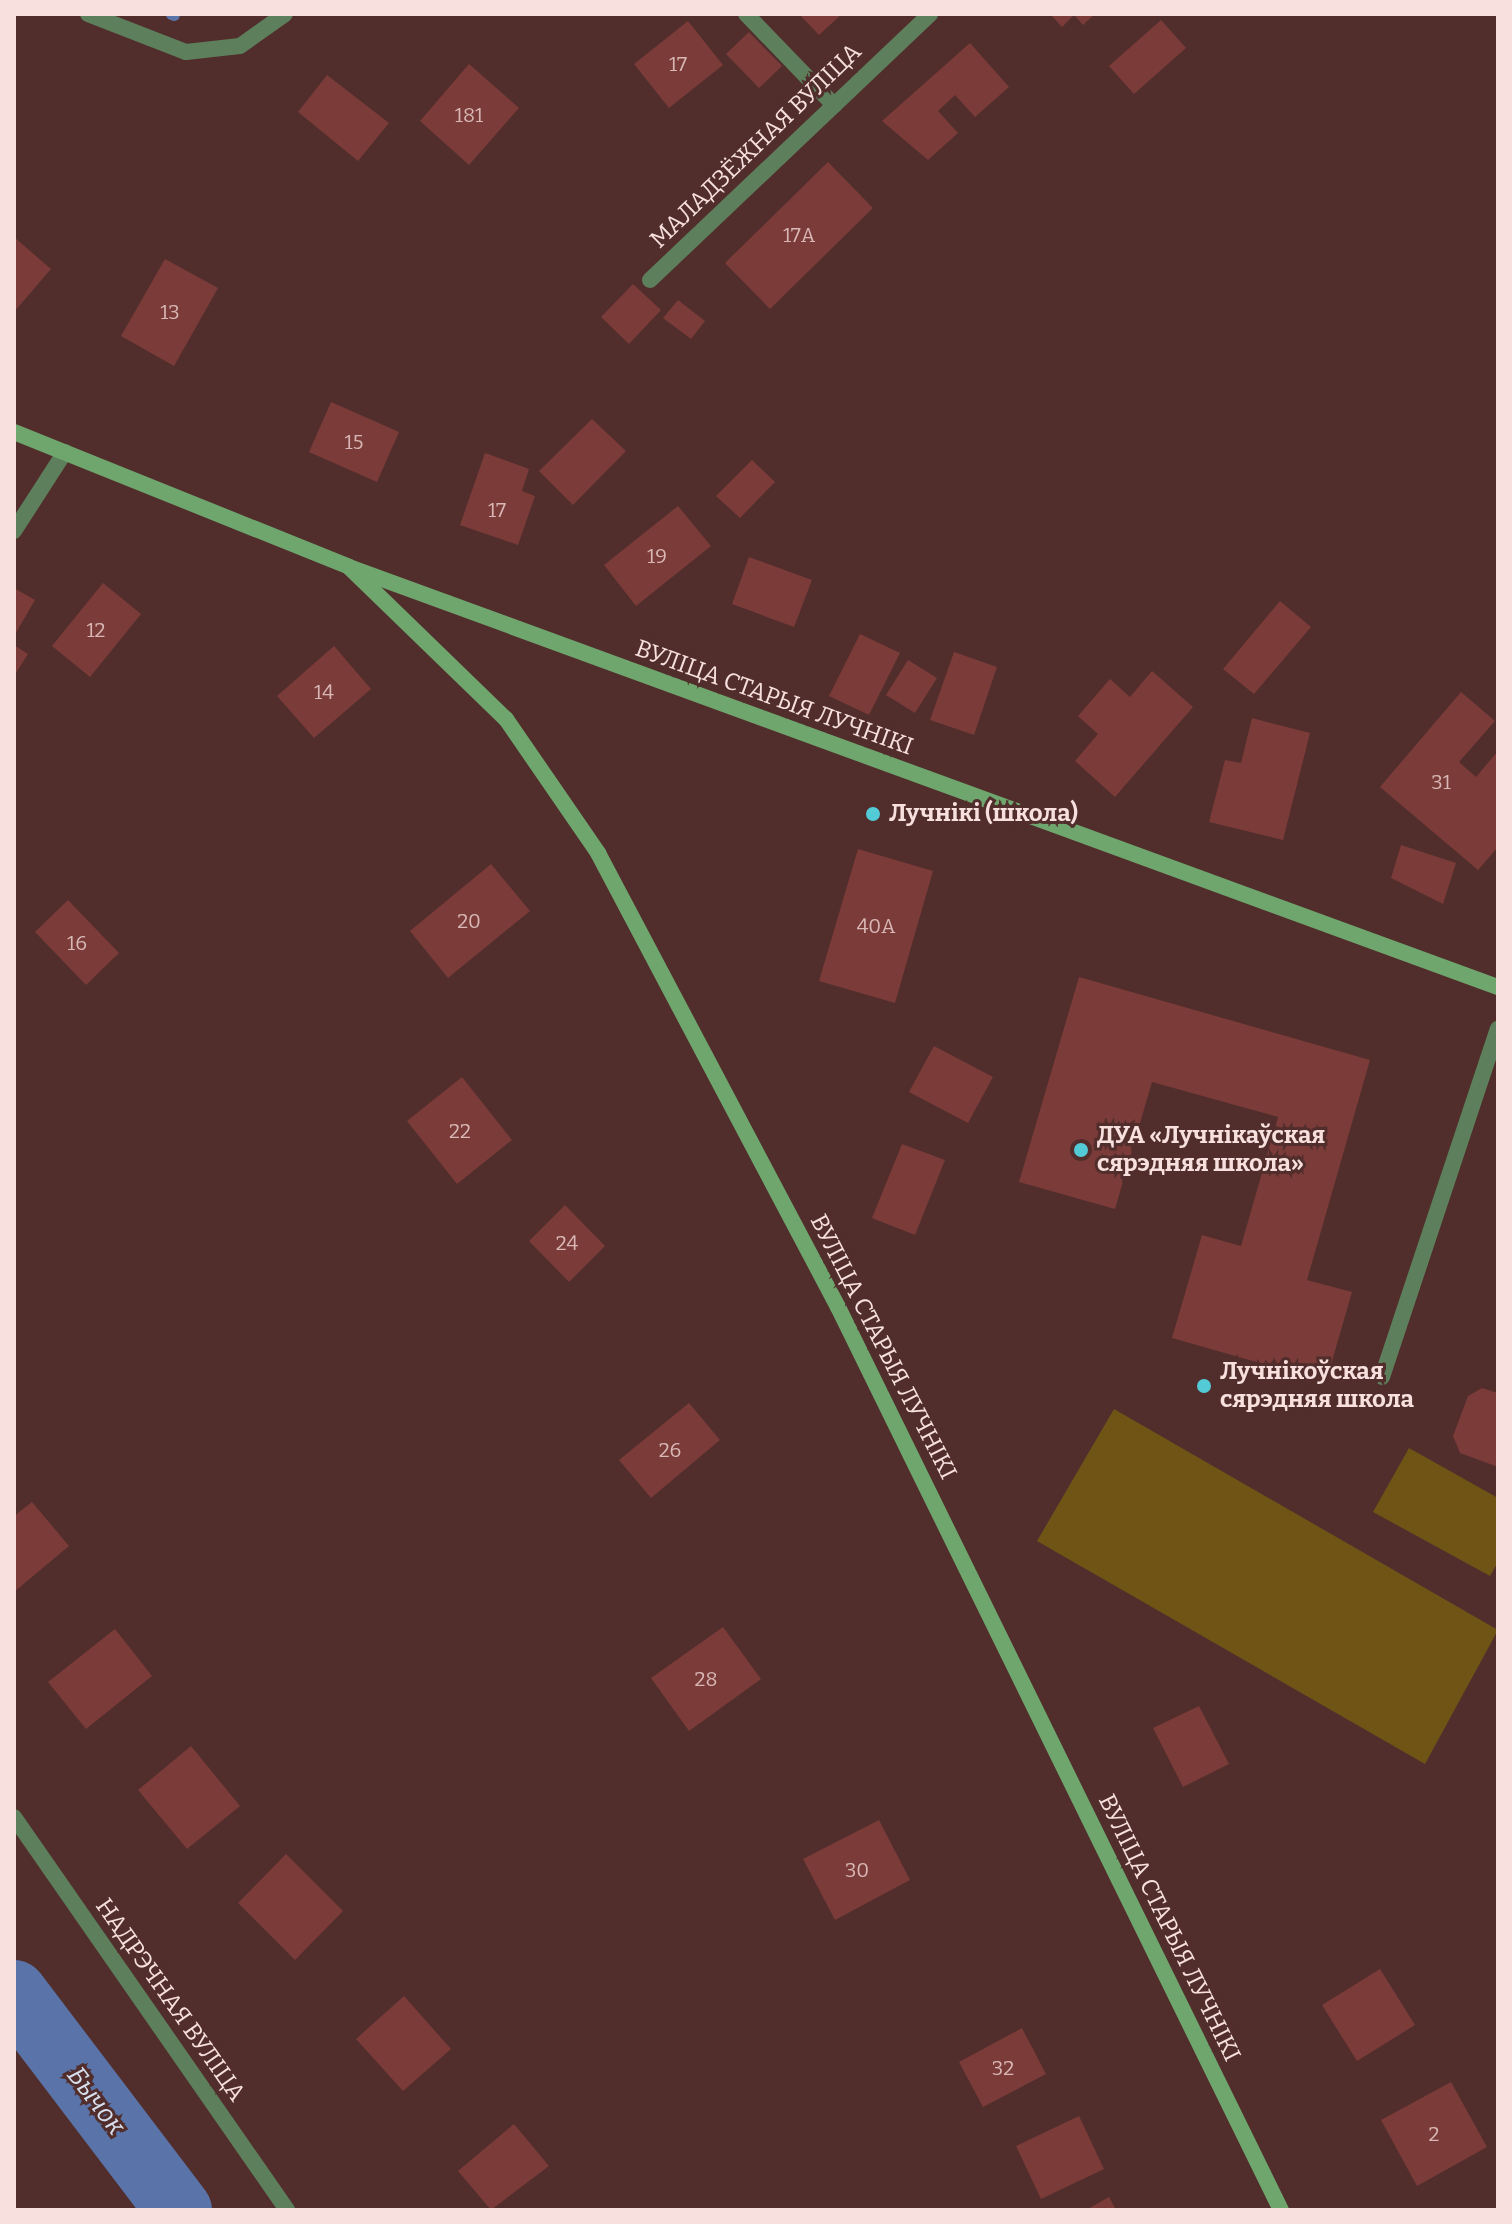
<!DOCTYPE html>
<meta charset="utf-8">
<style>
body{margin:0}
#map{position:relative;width:1512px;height:2224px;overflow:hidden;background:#512e2c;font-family:Bitter,serif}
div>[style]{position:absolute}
.green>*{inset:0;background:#6f5416}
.stream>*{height:11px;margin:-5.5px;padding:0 5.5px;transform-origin:5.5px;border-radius:5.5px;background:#5a73a8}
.river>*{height:66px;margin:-33px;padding:0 33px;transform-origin:33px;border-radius:33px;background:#5a73a8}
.building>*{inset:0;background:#7a3b39}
.lane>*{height:16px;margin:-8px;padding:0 8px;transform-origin:8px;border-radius:8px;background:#5d7f5c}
.street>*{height:16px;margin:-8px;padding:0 8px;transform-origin:8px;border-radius:8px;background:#5d7f5c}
.secondary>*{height:16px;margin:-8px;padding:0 8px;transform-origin:8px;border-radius:8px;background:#6fa66e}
.dots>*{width:22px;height:22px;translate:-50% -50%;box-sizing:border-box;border:4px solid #512e2c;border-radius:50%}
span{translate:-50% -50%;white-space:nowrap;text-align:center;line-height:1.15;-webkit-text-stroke:6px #512e2c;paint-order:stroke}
.number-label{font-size:20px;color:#d8b7b5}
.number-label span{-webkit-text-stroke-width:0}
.street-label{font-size:24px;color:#f7e0de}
.poi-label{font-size:24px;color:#f7e0de;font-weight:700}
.left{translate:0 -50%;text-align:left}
.water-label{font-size:26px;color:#d8e0f0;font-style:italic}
.frame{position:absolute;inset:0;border:16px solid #f7e0de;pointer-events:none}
</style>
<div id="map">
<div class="green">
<div style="clip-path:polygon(1114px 1409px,1498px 1630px,1425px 1764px,1037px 1541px)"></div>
<div style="clip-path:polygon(1409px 1448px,1498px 1498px,1498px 1562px,1490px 1576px,1373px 1512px)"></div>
</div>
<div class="stream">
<div style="left:171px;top:14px;width:3px;rotate:18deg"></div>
</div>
<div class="river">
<div style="left:14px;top:1993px;width:273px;rotate:52.8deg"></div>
</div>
<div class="building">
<div style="clip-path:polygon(799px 14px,842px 14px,819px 35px)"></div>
<div style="clip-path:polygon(1050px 14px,1095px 14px,1083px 25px,1074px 15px,1062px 27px)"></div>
<div style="clip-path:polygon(1161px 20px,1186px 48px,1134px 94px,1109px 66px)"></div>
<div style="clip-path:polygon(688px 21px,723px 65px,669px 108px,634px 64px)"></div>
<div style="clip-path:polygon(749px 32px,782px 66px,759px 88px,726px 54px)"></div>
<div style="clip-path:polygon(970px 43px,1009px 87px,975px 117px,955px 95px,938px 111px,958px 133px,928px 160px,882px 121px)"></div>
<div style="clip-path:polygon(469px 64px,519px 108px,469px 165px,420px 121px)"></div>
<div style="clip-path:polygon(327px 75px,389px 123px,358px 161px,298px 112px)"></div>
<div style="clip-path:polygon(828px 162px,873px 208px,770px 309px,725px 263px)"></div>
<div style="clip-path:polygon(14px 237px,51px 269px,14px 312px)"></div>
<div style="clip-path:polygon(165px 259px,218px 288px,174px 366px,121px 336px)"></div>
<div style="clip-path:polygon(633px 284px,661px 310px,629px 344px,601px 317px)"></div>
<div style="clip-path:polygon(678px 300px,705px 321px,691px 339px,663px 318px)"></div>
<div style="clip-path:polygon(331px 402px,399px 432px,377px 482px,309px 452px)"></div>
<div style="clip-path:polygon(592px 419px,626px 451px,573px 505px,539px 471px)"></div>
<div style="clip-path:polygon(485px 453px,529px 469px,522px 491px,535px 496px,518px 545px,460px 525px)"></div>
<div style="clip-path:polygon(752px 460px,775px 482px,740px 518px,716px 496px)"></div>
<div style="clip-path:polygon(678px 506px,711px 546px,636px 606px,604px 565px)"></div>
<div style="clip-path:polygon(749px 557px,812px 580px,794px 627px,732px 604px)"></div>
<div style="clip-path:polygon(103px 583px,141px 614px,90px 677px,52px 646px)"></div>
<div style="clip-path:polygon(14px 588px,35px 600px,14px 636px)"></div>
<div style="clip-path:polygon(1280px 601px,1311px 627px,1254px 694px,1223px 669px)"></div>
<div style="clip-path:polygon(860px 634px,900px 653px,869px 715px,829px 696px)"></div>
<div style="clip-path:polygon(14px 645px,28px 654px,14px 676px)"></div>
<div style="clip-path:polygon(334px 646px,371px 689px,314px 738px,277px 696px)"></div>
<div style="clip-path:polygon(954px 652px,997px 667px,974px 735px,930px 720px)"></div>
<div style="clip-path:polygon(908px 660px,937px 678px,915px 713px,886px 695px)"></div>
<div style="clip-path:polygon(1152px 671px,1193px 707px,1115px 797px,1075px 761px,1098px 734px,1078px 716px,1110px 679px,1130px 697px)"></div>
<div style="clip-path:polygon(1461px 692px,1495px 721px,1459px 762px,1476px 777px,1498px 751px,1498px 847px,1478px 870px,1380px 787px)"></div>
<div style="clip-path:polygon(1252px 718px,1310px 733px,1283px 840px,1209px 822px,1225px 760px,1241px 763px)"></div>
<div style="clip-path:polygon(1401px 845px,1456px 863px,1443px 904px,1391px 878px)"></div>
<div style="clip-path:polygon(858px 849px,933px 871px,895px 1003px,819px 981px)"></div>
<div style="clip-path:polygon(491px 864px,530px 911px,448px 978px,410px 931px)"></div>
<div style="clip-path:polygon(68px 900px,119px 953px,86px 985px,35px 932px)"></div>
<div style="clip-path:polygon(1079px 977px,1370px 1060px,1307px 1280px,1352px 1292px,1326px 1382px,1172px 1338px,1202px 1235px,1241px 1246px,1278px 1117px,1152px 1082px,1115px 1209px,1019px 1182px)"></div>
<div style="clip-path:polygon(934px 1046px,993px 1077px,968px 1123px,909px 1092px)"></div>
<div style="clip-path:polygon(462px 1077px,512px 1140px,457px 1184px,407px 1121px)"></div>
<div style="clip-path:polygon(902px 1144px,945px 1160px,915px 1235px,872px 1218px)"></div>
<div style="clip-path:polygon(565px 1205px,605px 1246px,569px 1282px,529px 1241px)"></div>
<div style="clip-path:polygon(1482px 1388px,1498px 1393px,1498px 1467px,1460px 1453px,1453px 1436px,1468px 1396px)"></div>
<div style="clip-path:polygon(689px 1403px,720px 1440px,651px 1498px,619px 1460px)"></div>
<div style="clip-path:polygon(32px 1502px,69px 1546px,14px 1592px,14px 1516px)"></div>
<div style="clip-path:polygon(723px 1627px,761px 1679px,689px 1731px,651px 1678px)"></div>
<div style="clip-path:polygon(115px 1629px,152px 1676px,86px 1729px,48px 1682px)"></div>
<div style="clip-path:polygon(1199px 1706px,1229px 1764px,1183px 1787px,1153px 1728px)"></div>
<div style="clip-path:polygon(191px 1746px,240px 1806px,187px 1849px,138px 1790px)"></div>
<div style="clip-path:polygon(879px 1820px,910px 1880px,835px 1920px,803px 1859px)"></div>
<div style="clip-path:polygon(286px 1854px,343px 1911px,295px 1960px,238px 1903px)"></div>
<div style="clip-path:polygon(1380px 1969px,1415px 2025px,1357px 2061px,1322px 2005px)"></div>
<div style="clip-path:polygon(404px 1996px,451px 2049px,403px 2091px,356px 2039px)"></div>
<div style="clip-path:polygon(1022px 2028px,1046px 2074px,983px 2107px,959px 2062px)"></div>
<div style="clip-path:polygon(1451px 2082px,1487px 2147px,1417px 2186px,1381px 2120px)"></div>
<div style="clip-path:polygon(1079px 2116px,1104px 2169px,1041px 2199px,1016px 2146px)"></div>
<div style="clip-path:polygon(514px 2124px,549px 2166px,491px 2210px,458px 2171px)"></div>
<div style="clip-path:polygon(1109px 2197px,1116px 2210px,1086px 2210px)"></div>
</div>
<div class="lane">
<div style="left:746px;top:14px;width:127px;rotate:46deg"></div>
<div style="left:1382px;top:1377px;width:367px;rotate:-71.6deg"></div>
</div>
<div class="street">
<div style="left:88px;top:14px;width:105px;rotate:21.2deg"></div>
<div style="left:186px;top:52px;width:54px;rotate:-6.3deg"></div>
<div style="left:240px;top:46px;width:55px;rotate:-35.4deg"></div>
<div style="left:650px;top:280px;width:386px;rotate:-43.5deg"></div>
<div style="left:14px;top:531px;width:94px;rotate:-57.2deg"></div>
<div style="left:14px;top:1817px;width:479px;rotate:55.2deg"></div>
</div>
<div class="secondary">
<div style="left:14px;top:432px;width:361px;rotate:21.9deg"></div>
<div style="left:349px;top:567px;width:1223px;rotate:20.08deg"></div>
<div style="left:349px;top:567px;width:219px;rotate:44.1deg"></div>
<div style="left:506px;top:719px;width:163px;rotate:55.5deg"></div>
<div style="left:598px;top:853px;width:514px;rotate:62.14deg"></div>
<div style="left:838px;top:1307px;width:1006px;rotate:63.87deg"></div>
</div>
<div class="dots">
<div style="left:873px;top:814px;background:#52cbd7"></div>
<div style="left:1081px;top:1150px;background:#52cbd7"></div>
<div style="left:1204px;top:1386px;background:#52cbd7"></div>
</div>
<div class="number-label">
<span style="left:678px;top:64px">17</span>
<span style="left:469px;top:115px">181</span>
<span style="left:799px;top:235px">17А</span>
<span style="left:170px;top:312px">13</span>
<span style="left:354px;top:442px">15</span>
<span style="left:497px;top:510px">17</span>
<span style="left:657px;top:556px">19</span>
<span style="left:96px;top:630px">12</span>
<span style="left:324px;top:692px">14</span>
<span style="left:1441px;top:782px">31</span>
<span style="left:469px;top:921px">20</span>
<span style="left:876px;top:926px">40А</span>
<span style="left:77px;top:943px">16</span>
<span style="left:460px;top:1131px">22</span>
<span style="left:567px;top:1243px">24</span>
<span style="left:670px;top:1450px">26</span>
<span style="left:706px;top:1679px">28</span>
<span style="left:857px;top:1870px">30</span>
<span style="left:1003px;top:2068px">32</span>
<span style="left:1434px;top:2134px">2</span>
</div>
<div class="street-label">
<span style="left:756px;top:146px;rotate:-44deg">МАЛАДЗЁЖНАЯ ВУЛІЦА</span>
<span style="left:774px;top:698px;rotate:20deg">ВУЛІЦА СТАРЫЯ ЛУЧНІКІ</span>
<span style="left:883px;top:1347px;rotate:63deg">ВУЛІЦА СТАРЫЯ ЛУЧНІКІ</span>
<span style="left:1169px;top:1928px;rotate:64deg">ВУЛІЦА СТАРЫЯ ЛУЧНІКІ</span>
<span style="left:170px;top:2000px;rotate:55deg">НАДРЭЧНАЯ ВУЛІЦА</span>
</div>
<div class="poi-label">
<span class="left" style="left:889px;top:814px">Лучнікі (школа)</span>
<span class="left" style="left:1097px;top:1150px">ДУА «Лучнікаўская<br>сярэдняя школа»</span>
<span class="left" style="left:1220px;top:1386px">Лучнікоўская<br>сярэдняя школа</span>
</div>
<div class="water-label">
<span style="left:96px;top:2101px;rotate:53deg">Бычок</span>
</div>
<div class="frame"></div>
</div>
